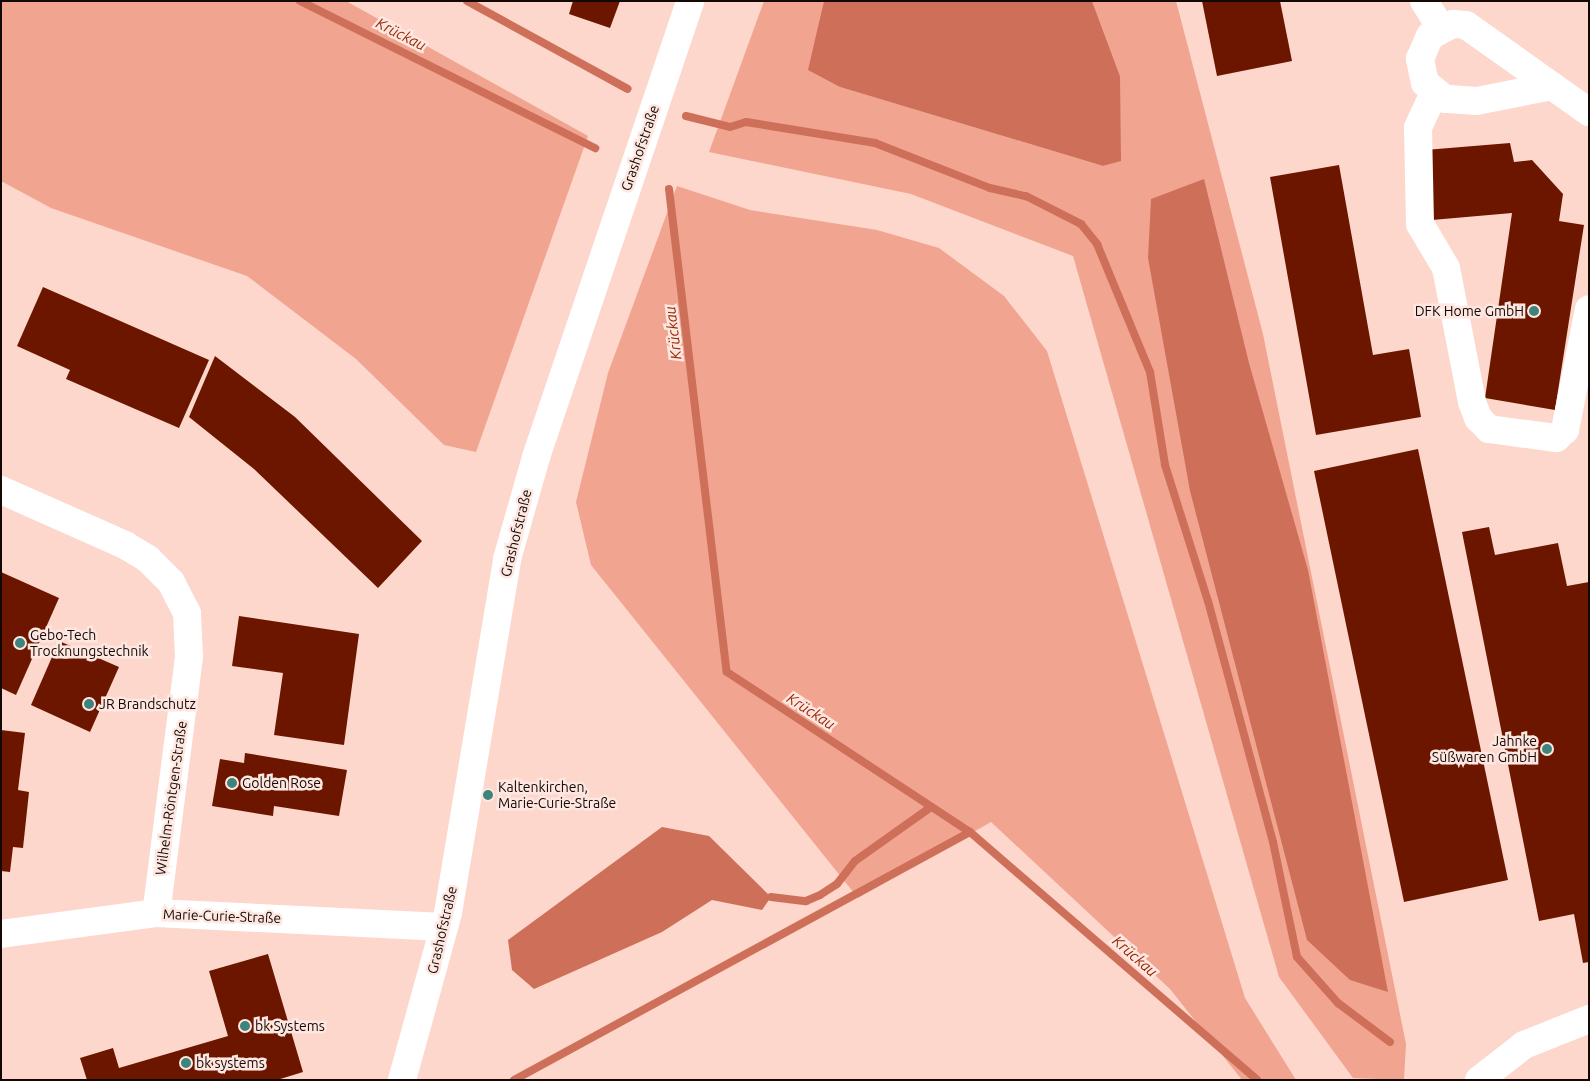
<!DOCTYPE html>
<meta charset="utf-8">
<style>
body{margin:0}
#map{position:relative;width:1590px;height:1081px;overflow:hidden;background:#fdd6cc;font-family:Ubuntu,sans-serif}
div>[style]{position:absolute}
.green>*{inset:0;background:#f1a591}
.water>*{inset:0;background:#ce7059}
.stream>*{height:8px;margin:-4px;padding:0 4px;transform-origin:4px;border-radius:4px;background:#ce7059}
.building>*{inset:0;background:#6c1600}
.minor>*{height:28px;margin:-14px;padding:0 14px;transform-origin:14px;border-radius:14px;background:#fff}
.dots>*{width:14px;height:14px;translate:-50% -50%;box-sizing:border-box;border:2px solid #ffe7e1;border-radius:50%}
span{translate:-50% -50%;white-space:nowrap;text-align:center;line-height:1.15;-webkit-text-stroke:5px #ffe7e1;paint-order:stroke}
.street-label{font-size:14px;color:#140805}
.poi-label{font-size:14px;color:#140805}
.right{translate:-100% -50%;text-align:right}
.left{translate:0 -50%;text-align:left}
.water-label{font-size:15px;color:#972704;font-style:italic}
.frame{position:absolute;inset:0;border:2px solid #140805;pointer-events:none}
</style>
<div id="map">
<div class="green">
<div style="clip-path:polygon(1px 1px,346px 1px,588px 136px,476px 452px,444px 445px,356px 359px,247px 276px,51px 208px,1px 181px)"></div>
<div style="clip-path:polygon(764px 1px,824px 1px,820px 24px,840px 87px,1103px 166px,1120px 161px,1120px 76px,1092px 1px,1176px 1px,1263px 334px,1406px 1044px,1404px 1080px,1353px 1078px,1279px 977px,1073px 256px,911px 194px,709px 152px)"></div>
<div style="clip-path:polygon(677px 186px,750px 210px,877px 230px,939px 248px,1004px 296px,1047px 351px,1245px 998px,1296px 1080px,1242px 1080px,1170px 989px,991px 822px,858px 898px,591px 565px,576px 502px,608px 373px)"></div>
</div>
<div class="water">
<div style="clip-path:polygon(824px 1px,1092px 1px,1120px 76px,1121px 161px,1103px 166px,840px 87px,808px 70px)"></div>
<div style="clip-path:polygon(1204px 179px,1249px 363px,1308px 570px,1388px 992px,1350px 980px,1307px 940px,1190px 491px,1148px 258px,1151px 199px)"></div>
<div style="clip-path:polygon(662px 827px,709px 836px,771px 897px,762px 910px,712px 900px,662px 932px,534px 989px,512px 970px,508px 940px)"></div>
</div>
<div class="stream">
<div style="left:300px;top:1px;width:330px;rotate:26.5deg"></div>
<div style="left:467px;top:1px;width:183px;rotate:28.7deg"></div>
<div style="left:686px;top:116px;width:45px;rotate:14deg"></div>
<div style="left:730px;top:127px;width:17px;rotate:-17deg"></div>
<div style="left:746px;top:122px;width:131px;rotate:9.2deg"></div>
<div style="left:875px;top:143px;width:123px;rotate:21.4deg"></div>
<div style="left:990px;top:188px;width:37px;rotate:13deg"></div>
<div style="left:1026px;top:196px;width:62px;rotate:27deg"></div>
<div style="left:1081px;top:224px;width:26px;rotate:51deg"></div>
<div style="left:1097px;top:244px;width:139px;rotate:67.5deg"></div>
<div style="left:1150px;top:372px;width:94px;rotate:80.8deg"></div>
<div style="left:1165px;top:465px;width:143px;rotate:72.5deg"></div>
<div style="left:1208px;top:601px;width:250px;rotate:74.9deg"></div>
<div style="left:1273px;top:842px;width:117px;rotate:78.2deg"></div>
<div style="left:1297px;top:957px;width:62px;rotate:48.3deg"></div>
<div style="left:1338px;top:1003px;width:65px;rotate:36.9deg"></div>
<div style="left:669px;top:189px;width:486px;rotate:83.2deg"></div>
<div style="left:727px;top:672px;width:291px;rotate:33.4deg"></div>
<div style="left:970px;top:832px;width:379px;rotate:40.8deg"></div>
<div style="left:771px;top:897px;width:35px;rotate:7deg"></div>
<div style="left:806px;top:901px;width:15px;rotate:-23deg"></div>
<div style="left:820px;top:895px;width:20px;rotate:-33deg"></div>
<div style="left:837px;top:884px;width:29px;rotate:-52deg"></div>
<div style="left:855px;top:861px;width:93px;rotate:-35.4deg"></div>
<div style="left:514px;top:1080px;width:519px;rotate:-28.54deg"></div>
</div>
<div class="building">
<div style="clip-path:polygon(573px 1px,620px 1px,610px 28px,569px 14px)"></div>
<div style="clip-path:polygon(1202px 1px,1280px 1px,1292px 61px,1217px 76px)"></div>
<div style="clip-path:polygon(1510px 143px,1514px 162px,1532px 160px,1563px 194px,1559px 221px,1584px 225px,1555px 410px,1485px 398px,1512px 213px,1432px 220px,1425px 150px)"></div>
<div style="clip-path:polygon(1339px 165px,1373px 355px,1409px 349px,1421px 417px,1316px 435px,1270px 177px)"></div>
<div style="clip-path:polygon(43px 287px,209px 360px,179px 428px,66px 379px,70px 370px,17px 346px)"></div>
<div style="clip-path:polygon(215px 356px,295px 417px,422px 541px,378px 588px,254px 469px,189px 417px)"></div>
<div style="clip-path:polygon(1418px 449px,1508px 880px,1404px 902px,1314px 471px)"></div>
<div style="clip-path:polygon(1489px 527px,1495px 555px,1558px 543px,1567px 586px,1589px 582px,1589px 962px,1583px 963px,1574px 914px,1539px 921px,1462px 532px)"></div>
<div style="clip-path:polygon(1px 572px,59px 598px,16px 695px,1px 688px)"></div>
<div style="clip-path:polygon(239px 616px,359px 634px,344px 745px,274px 735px,283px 673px,232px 666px)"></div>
<div style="clip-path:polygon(59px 641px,119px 667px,90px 732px,31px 705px)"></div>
<div style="clip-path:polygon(1px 730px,25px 733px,18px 790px,29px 792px,23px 848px,13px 847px,10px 872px,1px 871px)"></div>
<div style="clip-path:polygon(245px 753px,347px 770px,339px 816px,274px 806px,273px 816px,212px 806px,220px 759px,244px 763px)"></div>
<div style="clip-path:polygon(268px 954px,303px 1072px,277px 1080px,87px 1080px,80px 1058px,113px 1048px,119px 1068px,228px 1036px,209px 971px)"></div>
</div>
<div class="minor">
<div style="left:1424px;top:1px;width:32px;rotate:58deg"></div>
<div style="left:1552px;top:86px;width:76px;rotate:168.7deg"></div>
<div style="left:1477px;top:101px;width:32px;rotate:-176deg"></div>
<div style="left:1445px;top:99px;width:26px;rotate:-141deg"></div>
<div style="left:1425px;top:83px;width:25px;rotate:-102deg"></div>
<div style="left:1420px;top:59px;width:25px;rotate:-67deg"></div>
<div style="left:1430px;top:36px;width:26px;rotate:-28deg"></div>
<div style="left:1453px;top:24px;width:13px;rotate:4deg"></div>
<div style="left:1466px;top:25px;width:151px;rotate:35.3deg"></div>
<div style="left:1434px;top:93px;width:38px;rotate:115deg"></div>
<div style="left:1418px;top:128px;width:96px;rotate:88.8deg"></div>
<div style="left:1420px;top:224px;width:51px;rotate:59.4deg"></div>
<div style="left:1446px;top:268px;width:136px;rotate:79deg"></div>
<div style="left:1472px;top:402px;width:17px;rotate:69deg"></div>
<div style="left:1478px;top:418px;width:16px;rotate:45deg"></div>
<div style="left:1489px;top:429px;width:68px;rotate:7.7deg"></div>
<div style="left:1556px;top:438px;width:12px;rotate:-42deg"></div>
<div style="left:1565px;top:430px;width:123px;rotate:-78.8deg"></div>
<div style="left:1px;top:490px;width:136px;rotate:23.9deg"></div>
<div style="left:125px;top:545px;width:27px;rotate:31deg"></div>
<div style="left:148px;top:559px;width:33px;rotate:45deg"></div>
<div style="left:171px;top:582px;width:35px;rotate:63deg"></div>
<div style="left:187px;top:613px;width:44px;rotate:87.4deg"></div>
<div style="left:189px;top:657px;width:258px;rotate:97.3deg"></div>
<div style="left:1px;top:934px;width:156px;rotate:-7.7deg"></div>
<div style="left:156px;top:913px;width:288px;rotate:2.8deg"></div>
<div style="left:402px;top:1080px;width:173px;rotate:-74.6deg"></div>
<div style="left:448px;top:913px;width:359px;rotate:-80.5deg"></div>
<div style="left:507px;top:559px;width:106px;rotate:-74.1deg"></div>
<div style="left:536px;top:457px;width:481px;rotate:-71.3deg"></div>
<div style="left:1479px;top:1080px;width:57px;rotate:-37.9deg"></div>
<div style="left:1524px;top:1045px;width:70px;rotate:-21.8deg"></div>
</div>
<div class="dots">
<div style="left:1534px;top:311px;background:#3e847c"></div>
<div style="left:20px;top:643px;background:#3e847c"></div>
<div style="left:89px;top:704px;background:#3e847c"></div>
<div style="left:1547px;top:749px;background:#3e847c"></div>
<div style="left:232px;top:783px;background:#3e847c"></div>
<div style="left:488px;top:795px;background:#3e847c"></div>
<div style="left:245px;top:1026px;background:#3e847c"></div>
<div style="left:186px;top:1063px;background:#3e847c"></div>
</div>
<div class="street-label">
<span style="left:640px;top:148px;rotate:-71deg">Grashofstraße</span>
<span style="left:516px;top:533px;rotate:-76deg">Grashofstraße</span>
<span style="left:171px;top:798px;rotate:-82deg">Wilhelm-Röntgen-Straße</span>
<span style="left:222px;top:916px;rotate:2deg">Marie-Curie-Straße</span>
<span style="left:442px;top:930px;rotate:-77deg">Grashofstraße</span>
</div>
<div class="poi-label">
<span class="right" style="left:1524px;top:311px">DFK Home GmbH</span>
<span class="left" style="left:30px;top:643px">Gebo-Tech<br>Trocknungstechnik</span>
<span class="left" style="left:99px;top:704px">JR Brandschutz</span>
<span class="right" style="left:1537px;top:749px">Jahnke<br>Süßwaren GmbH</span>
<span class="left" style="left:242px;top:783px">Golden Rose</span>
<span class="left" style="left:498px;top:795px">Kaltenkirchen,<br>Marie-Curie-Straße</span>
<span class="left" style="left:255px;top:1026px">bk Systems</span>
<span class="left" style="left:196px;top:1063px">bk systems</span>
</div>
<div class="water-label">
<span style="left:401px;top:34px;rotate:27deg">Krückau</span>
<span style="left:673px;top:333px;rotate:-97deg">Krückau</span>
<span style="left:811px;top:711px;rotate:33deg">Krückau</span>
<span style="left:1135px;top:956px;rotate:41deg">Krückau</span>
</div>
<div class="frame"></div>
</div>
